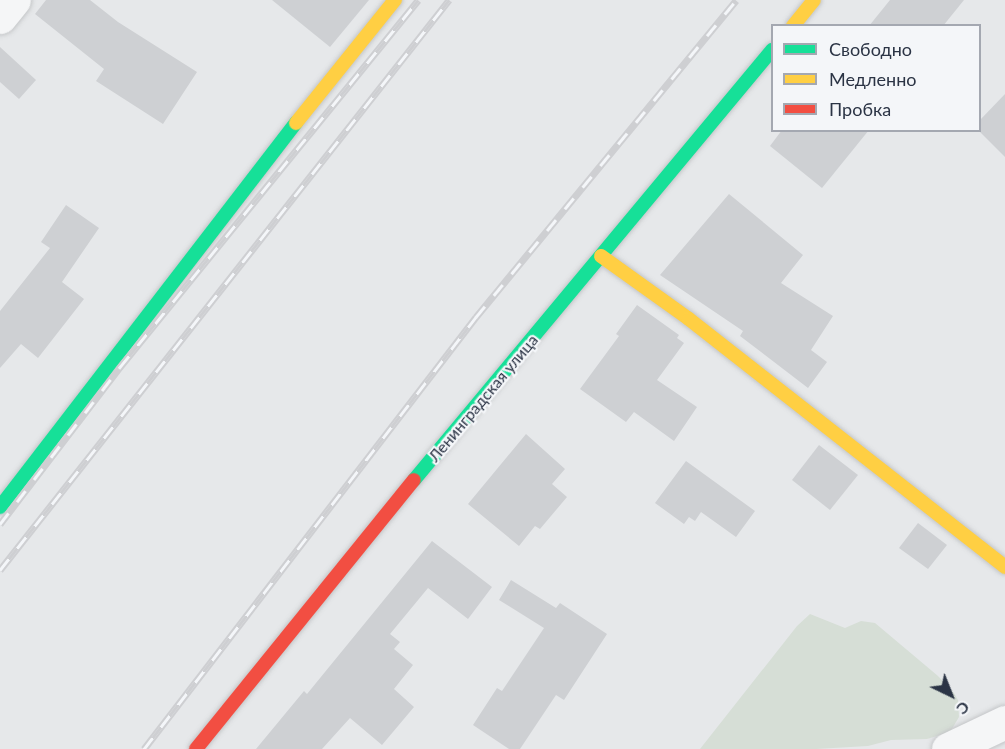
<!DOCTYPE html>
<meta charset="utf-8">
<style>
body{margin:0}
#map{position:relative;width:1005px;height:749px;overflow:hidden;background:#e6e8ea;font-family:Lato,sans-serif}
div>[style]{position:absolute}
.green>*{inset:0;background:#d6ded6}
.building>*{inset:0;background:#ced0d3}
.roads{filter:drop-shadow(0 0 2px #c4c6c8) drop-shadow(0 0 2px #c4c6c8)}
.street>*{height:33px;margin:-16.5px;padding:0 16.5px;transform-origin:16.5px;border-radius:16.5px;background:#f5f6f7}
.fast>*{height:14px;margin:-7px;padding:0 7px;transform-origin:7px;border-radius:7px;background:#16e098}
.slow>*{height:14px;margin:-7px;padding:0 7px;transform-origin:7px;border-radius:7px;background:#ffcf43}
.jam>*{height:14px;margin:-7px;padding:0 7px;transform-origin:7px;border-radius:7px;background:#f24e42}
.rail>*{height:7px;margin-top:-3.5px;transform-origin:0;background:repeating-linear-gradient(90deg,#f4f6f9 0 14px,#cecfd2 0 28px);box-sizing:border-box;border-block:2px solid #cecfd2}
span{translate:-50% -50%;white-space:nowrap;text-align:center;line-height:1.15;-webkit-text-stroke:4.5px #f4f6f9;paint-order:stroke}
.street-label{font-size:16px;color:#2b3445}
.legend{position:absolute;left:771px;top:24px;width:210px;height:108px;box-sizing:border-box;background:#f4f6f9;border:2px solid #a4a8b1;margin:0;padding:8px 10px;list-style:none;font-size:18px;color:#2b3445}
.legend li{display:flex;align-items:center;gap:12px;height:30px}
.legend b{width:30px;border:2px solid #a4a8b1}
.north{position:absolute;left:921px;top:665px;width:60px;height:60px;-webkit-text-stroke:4px #f4f6f9;paint-order:stroke;rotate:137deg;font-size:16px;font-weight:700;line-height:24px;text-align:center;color:#2b3445}
.north::after{content:'';display:block;margin:auto;width:21px;height:27px;background:#2b3445;clip-path:polygon(50% 0,100% 100%,50% 72%,0 100%)}
</style>
<div id="map">
<div class="green">
<div style="clip-path:polygon(810px 614px,845px 628px,861px 621px,875px 623px,938px 676px,954px 693px,958px 700px,959px 717px,950px 732px,927px 739px,891px 740px,868px 746px,816px 749px,700px 749px,797px 626px)"></div>
</div>
<div class="building">
<div style="clip-path:polygon(46px 0,90px 0,118px 22px,197px 72px,163px 124px,96px 81px,104px 69px,35px 14px)"></div>
<div style="clip-path:polygon(272px 0,369px 0,330px 47px)"></div>
<div style="clip-path:polygon(890px 0,964px 0,943px 26px,869px 26px)"></div>
<div style="clip-path:polygon(0 47px,36px 80px,19px 99px,0 82px)"></div>
<div style="clip-path:polygon(1005px 94px,1005px 157px,978px 130px,980px 120px)"></div>
<div style="clip-path:polygon(782px 130px,869px 130px,822px 188px,770px 146px)"></div>
<div style="clip-path:polygon(729px 194px,803px 255px,781px 283px,833px 316px,811px 350px,827px 362px,808px 388px,740px 336px,743px 331px,660px 275px)"></div>
<div style="clip-path:polygon(66px 205px,99px 228px,62px 282px,84px 299px,38px 358px,21px 344px,0 368px,0 311px,50px 248px,41px 242px)"></div>
<div style="clip-path:polygon(637px 305px,679px 335px,677px 338px,684px 343px,657px 380px,697px 407px,674px 441px,634px 412px,626px 422px,580px 389px,619px 336px,616px 334px)"></div>
<div style="clip-path:polygon(526px 434px,565px 469px,552px 484px,567px 497px,540px 529px,535px 526px,519px 546px,468px 504px)"></div>
<div style="clip-path:polygon(819px 445px,858px 475px,830px 510px,792px 480px)"></div>
<div style="clip-path:polygon(686px 461px,755px 511px,736px 537px,701px 512px,695px 521px,689px 517px,684px 524px,655px 503px)"></div>
<div style="clip-path:polygon(918px 523px,947px 545px,928px 569px,899px 548px)"></div>
<div style="clip-path:polygon(432px 541px,492px 587px,468px 619px,428px 588px,390px 634px,400px 642px,394px 649px,413px 665px,394px 689px,414px 707px,382px 745px,350px 718px,322px 749px,256px 749px,304px 691px,307px 694px)"></div>
<div style="clip-path:polygon(511px 580px,556px 608px,560px 603px,607px 634px,564px 700px,556px 695px,520px 749px,509px 749px,473px 725px,497px 688px,502px 691px,544px 628px,499px 600px)"></div>
</div>
<div class="roads">
<div class="street">
<div style="left:0;top:17px;width:22px;rotate:-51deg"></div>
<div style="left:948px;top:749px;width:63px;rotate:-25.3deg"></div>
</div>
<div class="fast">
<div style="left:414px;top:480px;width:560px;rotate:-50.22deg"></div>
<div style="left:0;top:507px;width:485px;rotate:-52.4deg"></div>
</div>
<div class="slow">
<div style="left:793px;top:26px;width:33px;rotate:-51deg"></div>
<div style="left:296px;top:123px;width:158px;rotate:-51.2deg"></div>
<div style="left:601px;top:256px;width:108px;rotate:35.6deg"></div>
<div style="left:689px;top:319px;width:402px;rotate:38.1deg"></div>
</div>
<div class="jam">
<div style="left:196px;top:749px;width:346px;rotate:-51deg"></div>
</div>
</div>
<div class="rail">
<div style="left:0;top:524px;width:198px;rotate:-52.6deg"></div>
<div style="left:120px;top:367px;width:473px;rotate:-50.9deg"></div>
<div style="left:0;top:570px;width:726px;rotate:-51.77deg"></div>
<div style="left:144px;top:749px;width:545px;rotate:-52.46deg"></div>
<div style="left:476px;top:317px;width:410px;rotate:-50.6deg"></div>
</div>
<div class="street-label">
<span style="left:483px;top:398px;rotate:-50deg">Ленинградская улица</span>
</div>
<ul class="legend">
<li><b style="height:8px;background:#16e098"></b>Свободно</li>
<li><b style="height:8px;background:#ffcf43"></b>Медленно</li>
<li><b style="height:8px;background:#f24e42"></b>Пробка</li>
</ul>
<div class="north">С</div>
</div>
